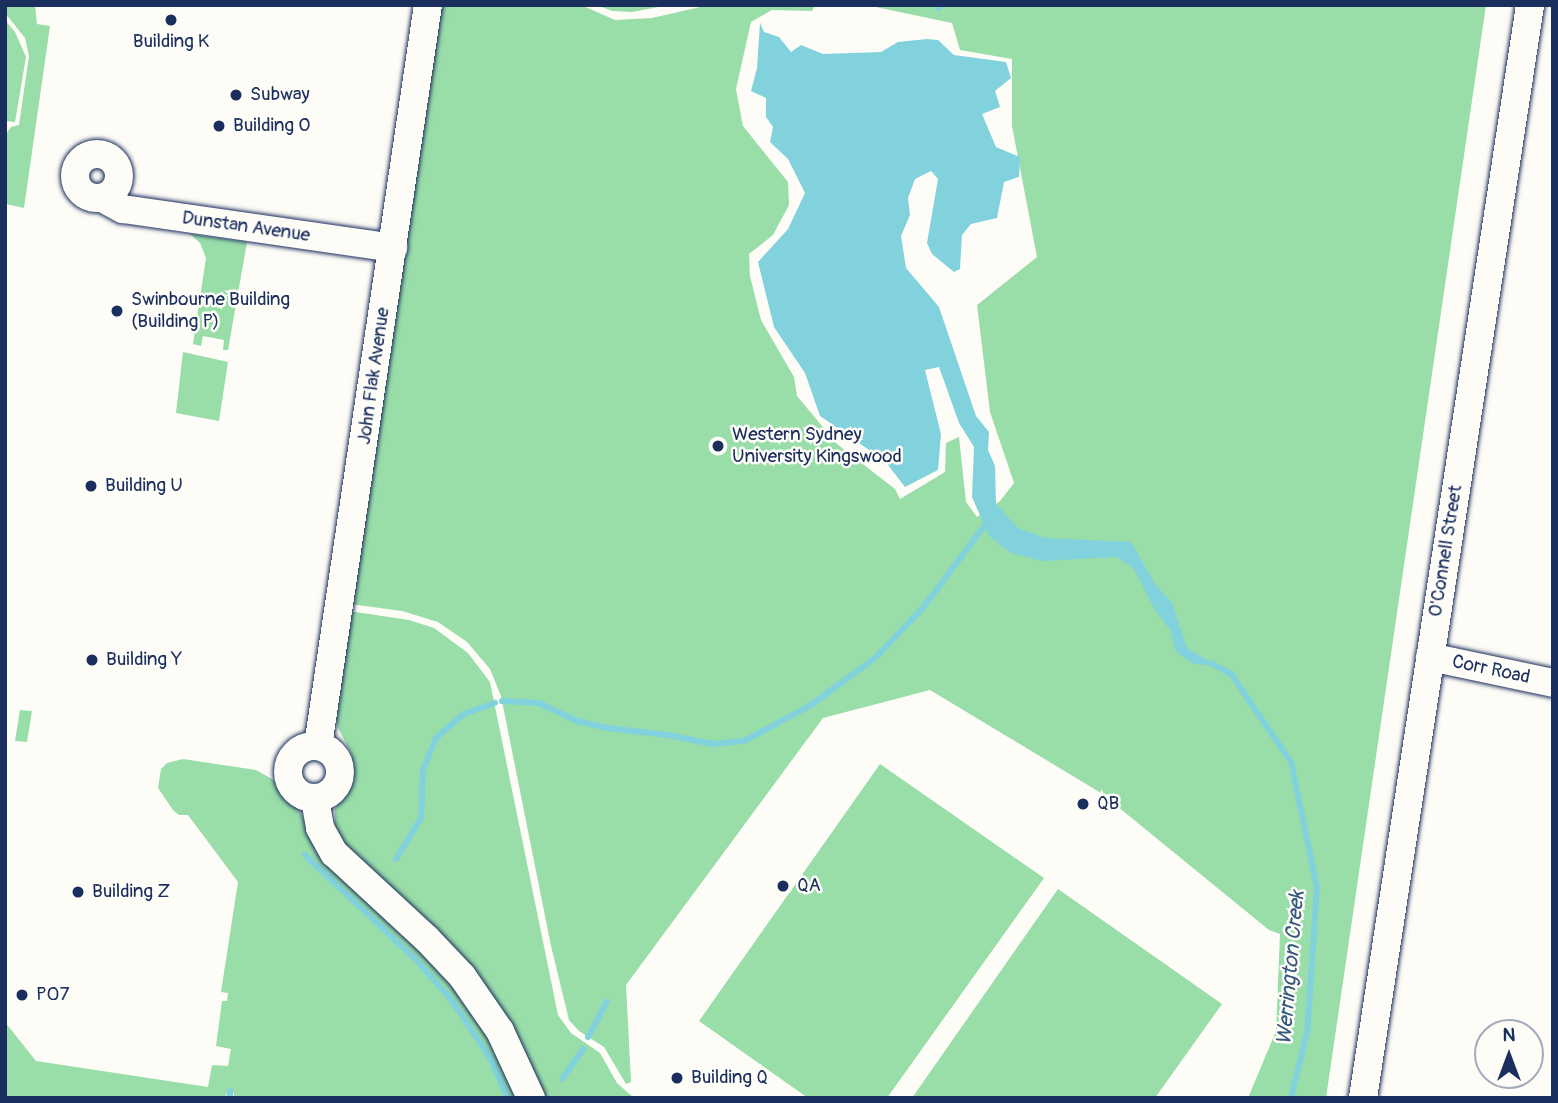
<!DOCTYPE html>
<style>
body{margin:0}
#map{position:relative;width:1558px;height:1103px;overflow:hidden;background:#fdfcf7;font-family:Pangolin,sans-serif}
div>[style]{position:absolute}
.green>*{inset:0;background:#99dda9}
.water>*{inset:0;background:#82d2dd}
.stream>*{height:6px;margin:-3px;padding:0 3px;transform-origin:3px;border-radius:3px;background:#82d2dd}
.roads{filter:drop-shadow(0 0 2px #1b2f5e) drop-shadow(0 0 2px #1b2f5e)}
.minor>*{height:28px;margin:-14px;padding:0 14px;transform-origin:14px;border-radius:14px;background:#fdfcf7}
.minor>.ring{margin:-14px;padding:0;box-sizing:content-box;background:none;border:28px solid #fdfcf7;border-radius:50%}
.dots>*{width:19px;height:19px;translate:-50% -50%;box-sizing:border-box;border:4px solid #fdfcf7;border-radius:50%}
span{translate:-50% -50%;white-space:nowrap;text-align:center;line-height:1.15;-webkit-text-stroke:5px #fdfcf7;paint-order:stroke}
.poi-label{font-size:19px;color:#1b2f5e}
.left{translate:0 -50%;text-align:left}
.street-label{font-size:19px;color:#1b2f5e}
.water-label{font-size:21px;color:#35587e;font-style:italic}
.frame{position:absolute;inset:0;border:7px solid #1b2f5e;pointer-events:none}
.north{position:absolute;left:1474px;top:1019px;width:70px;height:70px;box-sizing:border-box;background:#fdfcf7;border:2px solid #a3aaba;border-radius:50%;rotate:0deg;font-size:19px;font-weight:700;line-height:28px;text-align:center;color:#1b2f5e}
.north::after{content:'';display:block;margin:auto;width:24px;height:32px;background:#1b2f5e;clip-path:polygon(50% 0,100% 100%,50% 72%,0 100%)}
</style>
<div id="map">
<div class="green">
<div style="clip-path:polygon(5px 5px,35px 5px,37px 24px,50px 26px,24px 208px,6px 204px,5px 135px,11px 127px,19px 125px,29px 56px,25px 38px,5px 13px)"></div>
<div style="clip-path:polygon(440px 5px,581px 5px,615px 20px,652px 18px,709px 5px,815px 5px,812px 11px,772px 10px,751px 22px,736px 89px,743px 126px,788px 182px,789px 205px,773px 235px,749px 254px,750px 276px,761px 320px,794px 377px,797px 396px,837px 444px,895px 489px,900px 499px,945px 472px,946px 443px,959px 437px,966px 502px,977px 517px,1000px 501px,1014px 483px,990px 412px,977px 305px,1037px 257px,1012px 126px,1012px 59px,960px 50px,952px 23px,866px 5px,1486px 5px,1326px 1098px,1248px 1098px,1276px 1031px,1280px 934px,1269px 930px,1101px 793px,930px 690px,823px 718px,626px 985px,631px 1082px,626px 1084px,604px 1047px,579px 1031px,569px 1020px,551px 946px,501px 696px,490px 669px,467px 642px,438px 622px,402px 611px,350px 604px)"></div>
<div style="clip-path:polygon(597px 5px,669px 5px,632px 12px,612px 11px)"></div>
<div style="clip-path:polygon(5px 20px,15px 32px,26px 57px,15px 122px,5px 121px)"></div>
<div style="clip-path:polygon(190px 234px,247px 242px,228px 350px,223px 350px,224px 340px,203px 336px,201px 346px,193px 344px,206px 258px,200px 243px)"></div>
<div style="clip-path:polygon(183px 352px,228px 362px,219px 421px,176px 413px)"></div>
<div style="clip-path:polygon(349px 611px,409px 620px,434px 628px,468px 653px,490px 682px,558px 1015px,571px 1033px,600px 1053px,617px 1083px,634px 1098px,543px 1098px,347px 849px,335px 828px,335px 809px,354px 774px,351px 753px,338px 728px,335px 715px)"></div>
<div style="clip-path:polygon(20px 710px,32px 711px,27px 742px,15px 741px)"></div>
<div style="clip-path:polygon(183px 759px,256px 770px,272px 779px,297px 806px,307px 826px,432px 959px,480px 1020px,520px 1098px,234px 1098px,234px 1093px,227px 1092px,226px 1098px,5px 1098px,5px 1022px,36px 1061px,208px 1087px,212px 1065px,228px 1066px,231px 1049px,216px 1046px,222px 1001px,227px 1001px,228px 993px,221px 992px,238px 882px,188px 815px,179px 815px,173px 810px,158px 788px,161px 769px,167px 763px)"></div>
<div style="clip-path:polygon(880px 764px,1044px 878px,887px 1098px,808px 1098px,699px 1021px)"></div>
<div style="clip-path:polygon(1058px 889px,1222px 1004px,1155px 1098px,912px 1098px)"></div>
</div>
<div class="water">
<div style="clip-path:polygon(760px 23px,764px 32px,779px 37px,791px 52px,801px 45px,823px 54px,881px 52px,898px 42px,927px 39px,938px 40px,954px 55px,1006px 62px,1011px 78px,995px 91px,1000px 107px,982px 114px,996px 147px,1020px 157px,1019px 177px,1004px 182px,997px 218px,971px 224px,962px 235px,960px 269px,954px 272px,932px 254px,927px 243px,938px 179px,931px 171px,915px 179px,908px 198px,910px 215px,901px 236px,906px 268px,939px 307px,976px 416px,989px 432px,988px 450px,995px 466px,996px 504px,1018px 528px,1045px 538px,1131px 542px,1155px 584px,1172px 603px,1187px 648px,1217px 666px,1194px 664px,1176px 652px,1170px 630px,1155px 610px,1134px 569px,1116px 557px,1042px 561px,1011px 553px,989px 536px,972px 497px,974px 447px,959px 423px,939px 367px,925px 370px,941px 434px,938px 470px,905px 487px,885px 461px,820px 416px,805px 373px,774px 327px,758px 262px,788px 229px,805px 193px,788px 159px,770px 142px,773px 127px,766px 117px,766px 98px,751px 91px,757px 68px)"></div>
</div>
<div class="stream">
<div style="left:939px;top:5px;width:3px;rotate:90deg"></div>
<div style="left:1211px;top:663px;width:23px;rotate:29deg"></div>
<div style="left:1231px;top:674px;width:107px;rotate:55.7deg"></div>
<div style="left:1291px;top:762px;width:129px;rotate:78.3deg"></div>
<div style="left:1317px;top:888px;width:145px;rotate:93.9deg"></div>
<div style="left:1307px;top:1033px;width:67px;rotate:103.8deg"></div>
<div style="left:502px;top:701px;width:37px;rotate:3deg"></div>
<div style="left:539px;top:703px;width:42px;rotate:25.3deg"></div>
<div style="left:577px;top:721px;width:31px;rotate:13deg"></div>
<div style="left:607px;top:728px;width:60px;rotate:6.7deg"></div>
<div style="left:667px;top:735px;width:47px;rotate:11.1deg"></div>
<div style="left:713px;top:744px;width:31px;rotate:-6deg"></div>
<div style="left:744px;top:741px;width:76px;rotate:-28.2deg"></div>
<div style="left:811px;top:705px;width:79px;rotate:-36.3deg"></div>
<div style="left:875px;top:658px;width:68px;rotate:-46.2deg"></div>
<div style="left:922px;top:609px;width:110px;rotate:-53.1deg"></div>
<div style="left:305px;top:855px;width:156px;rotate:43.4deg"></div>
<div style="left:418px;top:962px;width:48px;rotate:48.4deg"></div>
<div style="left:450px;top:998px;width:70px;rotate:56.1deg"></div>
<div style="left:489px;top:1056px;width:46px;rotate:65.7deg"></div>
<div style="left:396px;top:859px;width:48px;rotate:-58.6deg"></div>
<div style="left:421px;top:818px;width:48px;rotate:-87.6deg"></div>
<div style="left:423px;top:770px;width:35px;rotate:-68deg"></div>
<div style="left:436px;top:738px;width:37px;rotate:-41deg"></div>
<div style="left:464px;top:714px;width:33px;rotate:-20deg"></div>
<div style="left:588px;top:1037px;width:40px;rotate:-62deg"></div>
<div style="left:562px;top:1079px;width:37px;rotate:-55deg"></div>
<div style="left:230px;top:1098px;width:7px;rotate:-90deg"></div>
</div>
<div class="roads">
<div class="minor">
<div class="ring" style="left:75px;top:154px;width:16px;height:16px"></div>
<div style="left:102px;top:198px;width:24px;rotate:28deg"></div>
<div style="left:123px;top:209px;width:273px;rotate:8.2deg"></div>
<div style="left:1430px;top:657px;width:126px;rotate:11.9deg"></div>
<div class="ring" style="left:288px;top:746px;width:24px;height:24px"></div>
<div style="left:318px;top:746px;width:749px;rotate:-81.56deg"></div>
<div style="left:315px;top:799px;width:29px;rotate:80deg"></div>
<div style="left:320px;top:828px;width:29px;rotate:61deg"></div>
<div style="left:334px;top:853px;width:127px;rotate:42.8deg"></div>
<div style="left:427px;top:939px;width:51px;rotate:46.6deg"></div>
<div style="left:462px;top:976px;width:67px;rotate:55.4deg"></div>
<div style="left:500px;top:1031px;width:74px;rotate:65.2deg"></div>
<div style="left:1363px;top:1098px;width:1106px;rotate:-81.31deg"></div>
</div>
</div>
<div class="dots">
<div style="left:171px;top:20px;background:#1b2f5e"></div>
<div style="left:236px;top:95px;background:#1b2f5e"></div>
<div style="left:219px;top:126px;background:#1b2f5e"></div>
<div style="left:117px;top:311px;background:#1b2f5e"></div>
<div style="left:718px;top:446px;background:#1b2f5e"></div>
<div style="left:91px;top:486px;background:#1b2f5e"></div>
<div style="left:92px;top:660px;background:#1b2f5e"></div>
<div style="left:1083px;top:804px;background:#1b2f5e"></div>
<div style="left:783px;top:886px;background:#1b2f5e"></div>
<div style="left:78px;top:892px;background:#1b2f5e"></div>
<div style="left:22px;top:995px;background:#1b2f5e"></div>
<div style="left:677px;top:1078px;background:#1b2f5e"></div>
</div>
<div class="poi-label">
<span style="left:171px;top:42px">Building K</span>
<span class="left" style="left:250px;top:95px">Subway</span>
<span class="left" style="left:233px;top:126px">Building O</span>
<span class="left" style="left:131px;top:311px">Swinbourne Building<br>(Building P)</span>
<span class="left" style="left:732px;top:446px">Western Sydney<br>University Kingswood</span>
<span class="left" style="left:105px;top:486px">Building U</span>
<span class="left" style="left:106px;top:660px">Building Y</span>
<span class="left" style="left:1097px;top:804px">QB</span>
<span class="left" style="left:797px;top:886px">QA</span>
<span class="left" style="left:92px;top:892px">Building Z</span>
<span class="left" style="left:36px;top:995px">P07</span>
<span class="left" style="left:691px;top:1078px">Building Q</span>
</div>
<div class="street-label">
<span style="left:246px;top:227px;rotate:8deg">Dunstan Avenue</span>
<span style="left:374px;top:376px;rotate:-82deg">John Flak Avenue</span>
<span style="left:1446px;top:551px;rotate:-81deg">O'Connell Street</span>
<span style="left:1491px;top:670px;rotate:12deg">Corr Road</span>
</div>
<div class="water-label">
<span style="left:1291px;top:968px;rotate:-85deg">Werrington Creek</span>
</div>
<div class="frame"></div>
<div class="north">N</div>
</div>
